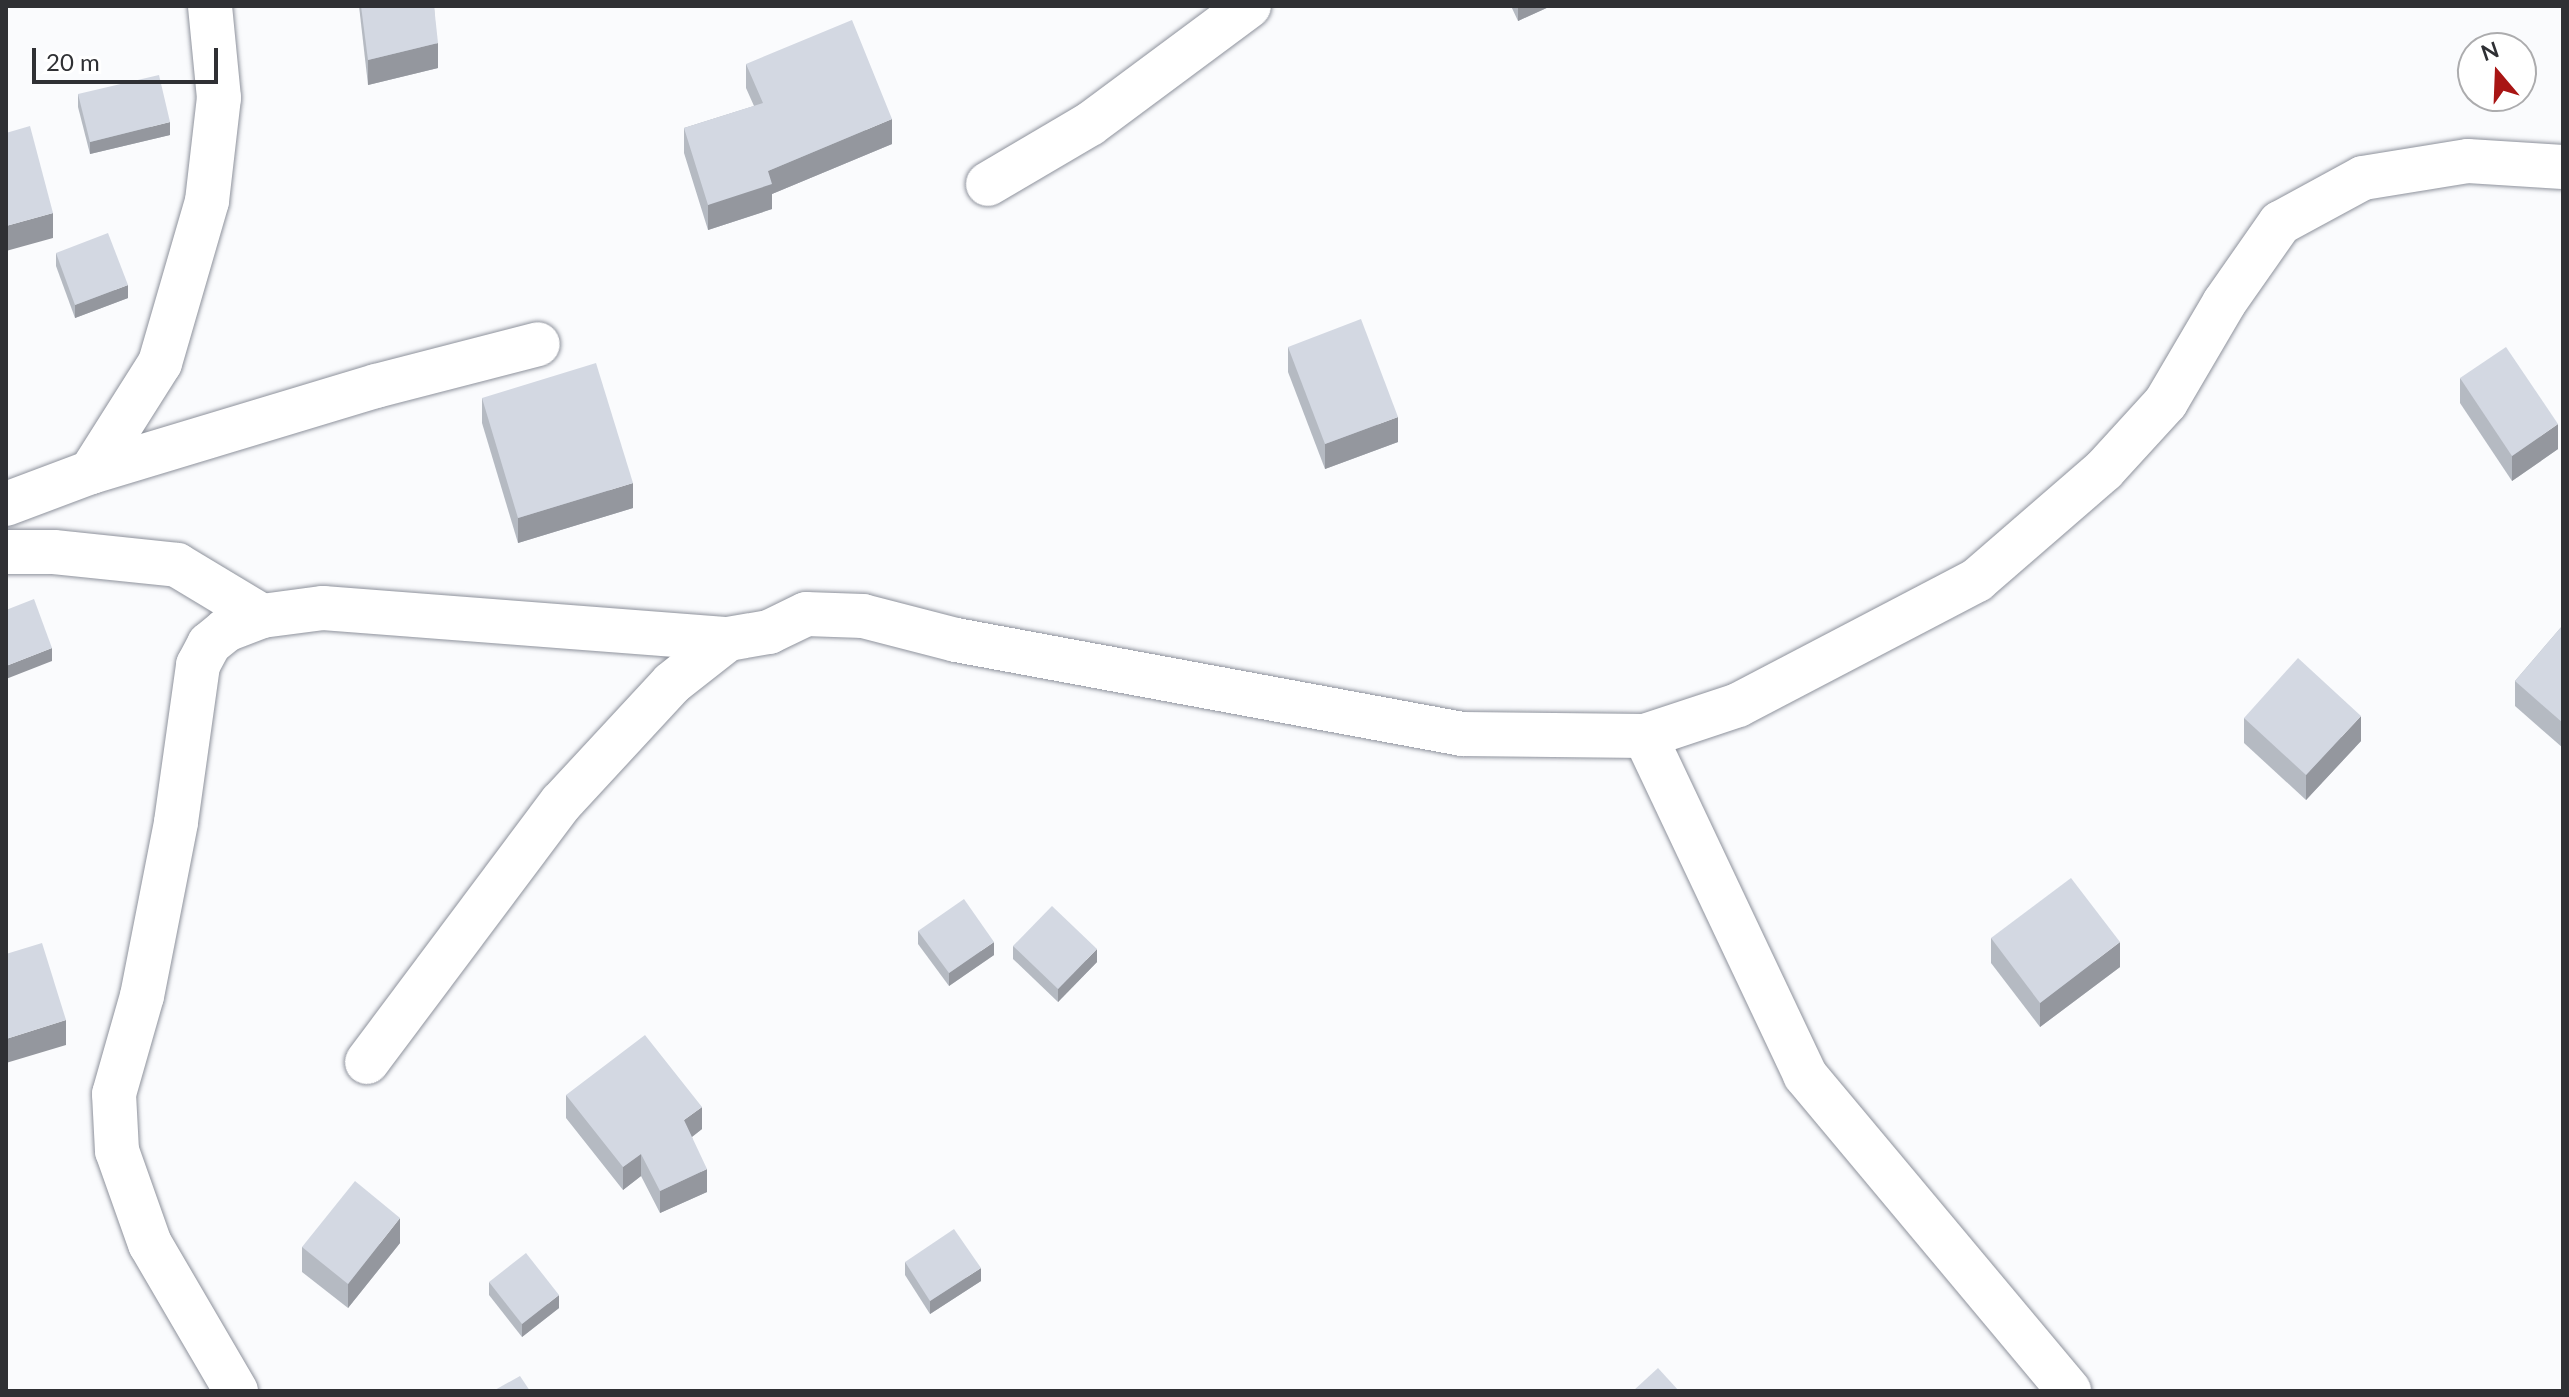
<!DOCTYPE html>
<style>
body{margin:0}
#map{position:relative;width:2569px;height:1397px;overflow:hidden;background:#fafbfd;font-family:Lato,sans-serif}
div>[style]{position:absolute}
.roads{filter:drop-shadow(0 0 2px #8e929c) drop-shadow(0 0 2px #8e929c)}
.street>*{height:44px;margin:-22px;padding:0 22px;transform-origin:22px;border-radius:22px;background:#fff}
.wall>*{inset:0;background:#b5bac2}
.shaded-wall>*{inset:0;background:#94979e}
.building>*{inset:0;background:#d3d8e2}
span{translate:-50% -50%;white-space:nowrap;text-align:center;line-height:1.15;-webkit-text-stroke:6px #fff;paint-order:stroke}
.frame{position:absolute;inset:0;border:8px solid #2f3034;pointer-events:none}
.north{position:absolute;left:2457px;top:32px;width:80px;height:80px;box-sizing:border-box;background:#fff;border:2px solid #acacae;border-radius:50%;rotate:341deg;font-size:22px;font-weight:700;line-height:32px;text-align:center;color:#2f3034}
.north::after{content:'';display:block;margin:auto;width:28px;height:36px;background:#a81514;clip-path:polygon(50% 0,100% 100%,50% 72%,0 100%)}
.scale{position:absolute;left:32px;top:48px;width:186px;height:36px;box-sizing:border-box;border:4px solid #2f3034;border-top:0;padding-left:10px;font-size:24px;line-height:28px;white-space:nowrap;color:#2f3034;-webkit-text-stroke:6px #fff;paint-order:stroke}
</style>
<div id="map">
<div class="roads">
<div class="street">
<div style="left:988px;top:184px;width:118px;rotate:-30.5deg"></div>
<div style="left:1090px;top:124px;width:198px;rotate:-36.6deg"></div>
<div style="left:91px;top:472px;width:129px;rotate:-57.7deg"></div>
<div style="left:160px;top:363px;width:169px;rotate:-73.8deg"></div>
<div style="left:207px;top:201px;width:104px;rotate:-83.4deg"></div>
<div style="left:219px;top:98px;width:92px;rotate:-95.6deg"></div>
<div style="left:6px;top:504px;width:91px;rotate:-20.6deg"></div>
<div style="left:91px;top:472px;width:298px;rotate:-16.8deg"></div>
<div style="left:376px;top:386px;width:167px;rotate:-14.5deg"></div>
<div style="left:6px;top:552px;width:48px"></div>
<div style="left:54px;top:552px;width:124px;rotate:6deg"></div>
<div style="left:177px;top:565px;width:99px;rotate:31deg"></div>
<div style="left:1645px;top:736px;width:375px;rotate:64.7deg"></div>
<div style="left:1805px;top:1075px;width:412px;rotate:50.1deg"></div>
<div style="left:367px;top:1062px;width:324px;rotate:-53.2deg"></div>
<div style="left:561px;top:803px;width:163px;rotate:-47.2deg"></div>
<div style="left:672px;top:683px;width:71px;rotate:-38.2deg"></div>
<div style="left:236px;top:1391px;width:170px;rotate:-120.3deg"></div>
<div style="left:150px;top:1244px;width:99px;rotate:-109.5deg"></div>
<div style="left:117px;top:1151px;width:57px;rotate:-93deg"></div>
<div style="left:114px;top:1094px;width:102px;rotate:-74.1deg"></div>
<div style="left:142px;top:996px;width:177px;rotate:-78.9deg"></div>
<div style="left:176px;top:822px;width:159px;rotate:-82deg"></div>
<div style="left:198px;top:665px;width:24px;rotate:-62deg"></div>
<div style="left:209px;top:644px;width:22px;rotate:-39deg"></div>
<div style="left:226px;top:630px;width:39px;rotate:-21deg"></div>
<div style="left:262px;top:616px;width:62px;rotate:-7.5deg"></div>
<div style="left:323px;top:608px;width:406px;rotate:4.4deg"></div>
<div style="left:728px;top:639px;width:42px;rotate:-9.7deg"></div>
<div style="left:769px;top:632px;width:41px;rotate:-25.9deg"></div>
<div style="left:806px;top:614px;width:57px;rotate:2deg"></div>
<div style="left:863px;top:616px;width:96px;rotate:14.5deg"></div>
<div style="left:956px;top:640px;width:515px;rotate:10.52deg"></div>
<div style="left:1462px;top:734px;width:183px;rotate:0.6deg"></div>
<div style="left:1645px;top:736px;width:98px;rotate:-18.4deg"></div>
<div style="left:1738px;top:705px;width:270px;rotate:-27.6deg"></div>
<div style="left:1977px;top:580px;width:168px;rotate:-40.9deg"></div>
<div style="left:2104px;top:470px;width:92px;rotate:-47.6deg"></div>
<div style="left:2166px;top:402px;width:115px;rotate:-59.6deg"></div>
<div style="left:2224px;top:303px;width:98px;rotate:-55deg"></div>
<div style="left:2280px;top:223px;width:94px;rotate:-28.5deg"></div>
<div style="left:2363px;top:178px;width:106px;rotate:-9.2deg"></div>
<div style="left:2468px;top:161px;width:95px;rotate:3.6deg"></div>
</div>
</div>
<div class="wall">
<div style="clip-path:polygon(359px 6px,434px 6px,438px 68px,368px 85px)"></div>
<div style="clip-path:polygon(1511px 6px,1551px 6px,1518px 21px)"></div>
<div style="clip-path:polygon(746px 64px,892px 144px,772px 194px,772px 209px,708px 230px,684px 153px,684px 128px,754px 106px,746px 88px)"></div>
<div style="clip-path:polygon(78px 94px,170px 135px,90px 154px,78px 107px)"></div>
<div style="clip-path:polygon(56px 253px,128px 298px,75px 318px,56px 266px)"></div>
<div style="clip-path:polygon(1288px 347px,1398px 442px,1325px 469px,1288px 372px)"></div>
<div style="clip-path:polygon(2460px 378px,2558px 449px,2512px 481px,2460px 403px)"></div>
<div style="clip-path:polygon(482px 398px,633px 508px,518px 543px,482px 423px)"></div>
<div style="clip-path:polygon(2563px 625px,2563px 748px,2515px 706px,2515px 681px)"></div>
<div style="clip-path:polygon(2244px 718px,2361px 741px,2306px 800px,2244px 743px)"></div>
<div style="clip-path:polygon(918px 931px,994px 955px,949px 986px,918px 944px)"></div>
<div style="clip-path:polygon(1991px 938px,2120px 967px,2040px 1027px,1991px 963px)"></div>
<div style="clip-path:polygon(1013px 946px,1097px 962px,1058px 1002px,1013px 959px)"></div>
<div style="clip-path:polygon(566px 1095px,702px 1129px,692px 1137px,707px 1192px,660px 1213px,641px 1176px,623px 1190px,566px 1118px)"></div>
<div style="clip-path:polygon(400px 1243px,348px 1308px,302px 1272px,302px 1247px)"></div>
<div style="clip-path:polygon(905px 1262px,981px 1281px,930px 1314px,905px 1275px)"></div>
<div style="clip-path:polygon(489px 1282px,559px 1308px,522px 1337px,489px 1295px)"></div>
</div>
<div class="shaded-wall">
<div style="clip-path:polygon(1522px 6px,1551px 6px,1518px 21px,1518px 8px)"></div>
<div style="clip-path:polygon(438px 43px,438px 68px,368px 85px,368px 60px)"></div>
<div style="clip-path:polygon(892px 119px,892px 144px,772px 194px,772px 209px,708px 230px,708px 205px,768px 171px)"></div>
<div style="clip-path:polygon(170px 122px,170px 135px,90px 154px,90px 142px)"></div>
<div style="clip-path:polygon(53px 213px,53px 238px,6px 251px,6px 226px)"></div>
<div style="clip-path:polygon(128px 285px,128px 298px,75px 318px,75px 305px)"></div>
<div style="clip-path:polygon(1398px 417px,1398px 442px,1325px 469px,1325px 444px)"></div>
<div style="clip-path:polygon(2558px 424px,2558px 449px,2512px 481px,2512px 456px)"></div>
<div style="clip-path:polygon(633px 483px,633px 508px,518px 543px,518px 518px)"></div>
<div style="clip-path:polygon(52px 648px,52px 661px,6px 679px,6px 666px)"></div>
<div style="clip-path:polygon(2361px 716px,2361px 741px,2306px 800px,2306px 775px)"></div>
<div style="clip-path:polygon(994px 942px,994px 955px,949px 986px,949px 973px)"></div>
<div style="clip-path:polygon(2120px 942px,2120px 967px,2040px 1027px,2040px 1003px)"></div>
<div style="clip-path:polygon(1097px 949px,1097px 962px,1058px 1002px,1058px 989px)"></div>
<div style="clip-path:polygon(66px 1020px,66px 1045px,6px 1063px,6px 1039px)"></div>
<div style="clip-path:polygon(702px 1107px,702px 1129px,684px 1143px,684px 1120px)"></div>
<div style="clip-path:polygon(641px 1154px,641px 1176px,623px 1190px,623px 1167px)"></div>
<div style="clip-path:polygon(707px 1169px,707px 1192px,660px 1213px,660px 1191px)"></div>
<div style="clip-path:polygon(400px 1218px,400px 1243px,348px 1308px,348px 1284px)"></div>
<div style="clip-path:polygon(981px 1268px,981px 1281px,930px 1314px,930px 1301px)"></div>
<div style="clip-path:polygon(559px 1295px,559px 1308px,522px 1337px,522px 1324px)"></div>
</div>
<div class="building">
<div style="clip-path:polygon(361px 6px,434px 6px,438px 43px,368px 60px)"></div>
<div style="clip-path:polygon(852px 20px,892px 119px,768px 171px,772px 184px,708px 205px,684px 128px,763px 103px,746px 64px)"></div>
<div style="clip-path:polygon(159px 75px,170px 122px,90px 142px,78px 94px)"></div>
<div style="clip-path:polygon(30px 126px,53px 213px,6px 226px,6px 133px)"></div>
<div style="clip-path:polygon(108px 233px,128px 285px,75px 305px,56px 253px)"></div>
<div style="clip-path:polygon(1361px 319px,1398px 417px,1325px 444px,1288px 347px)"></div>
<div style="clip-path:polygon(2506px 347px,2558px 424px,2512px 456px,2460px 378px)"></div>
<div style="clip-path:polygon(596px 363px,633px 483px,518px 518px,482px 398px)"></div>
<div style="clip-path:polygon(34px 599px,52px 648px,6px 666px,6px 610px)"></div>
<div style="clip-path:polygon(2563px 625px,2563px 723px,2515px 681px)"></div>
<div style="clip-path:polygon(2298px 658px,2361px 716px,2306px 775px,2244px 718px)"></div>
<div style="clip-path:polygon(2071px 878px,2120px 942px,2040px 1003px,1991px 938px)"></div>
<div style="clip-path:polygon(964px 899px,994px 942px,949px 973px,918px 931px)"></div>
<div style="clip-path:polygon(1052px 906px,1097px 949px,1058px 989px,1013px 946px)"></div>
<div style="clip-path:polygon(42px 943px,66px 1020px,6px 1039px,6px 954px)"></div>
<div style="clip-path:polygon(645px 1035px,702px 1107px,684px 1120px,707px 1169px,660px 1191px,641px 1154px,623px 1167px,566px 1095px)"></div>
<div style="clip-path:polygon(355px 1181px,400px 1218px,348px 1284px,302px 1247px)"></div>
<div style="clip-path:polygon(954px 1229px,981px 1268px,930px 1301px,905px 1262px)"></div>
<div style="clip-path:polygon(526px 1253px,559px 1295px,522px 1324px,489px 1282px)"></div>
<div style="clip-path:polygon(1658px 1368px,1679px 1391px,1633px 1391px)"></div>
<div style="clip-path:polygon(520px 1376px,530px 1391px,493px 1391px)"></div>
</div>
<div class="frame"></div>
<div class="north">N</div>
<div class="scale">20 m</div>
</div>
